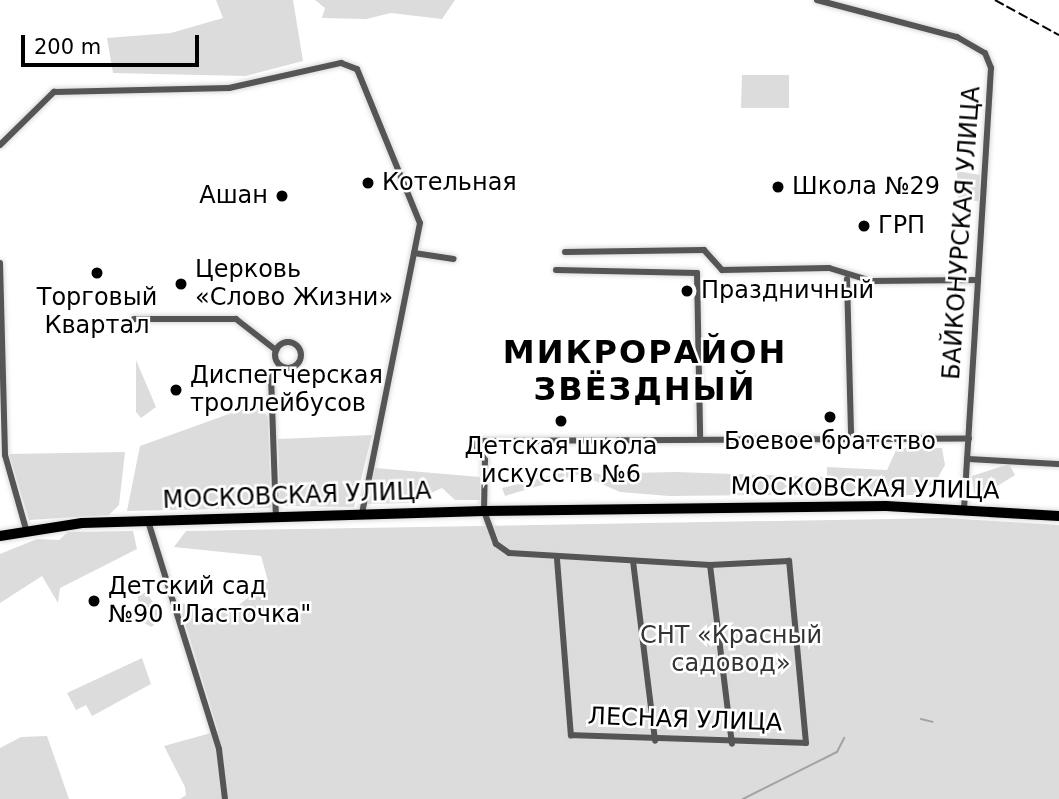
<!DOCTYPE html>
<meta charset="utf-8">
<style>
body{margin:0}
#map{position:relative;width:1059px;height:799px;overflow:hidden;background:#fff;font-family:"DejaVu Sans",sans-serif}
div>[style]{position:absolute}
.green>*{inset:0;background:#dcdcdc}
.stream>*{height:2px;margin:-1px;padding:0 1px;transform-origin:1px;border-radius:1px;background:#a3a3a3}
.roads{filter:drop-shadow(0 0 2px #dbdbdb) drop-shadow(0 0 2px #dbdbdb)}
.minor>*{height:6px;margin:-3px;padding:0 3px;transform-origin:3px;border-radius:3px;background:#555}
.minor>.ring{margin:-3px;padding:0;box-sizing:content-box;background:none;border:6px solid #555;border-radius:50%}
.primary>*{height:10px;margin:-5px;padding:0 5px;transform-origin:5px;border-radius:5px;background:#000}
.rail>*{height:2px;margin-top:-1px;transform-origin:0;background:repeating-linear-gradient(90deg,#000 0 10px,transparent 0 13.5px)}
.dots>*{width:19px;height:19px;translate:-50% -50%;box-sizing:border-box;border:4px solid #fff;border-radius:50%}
span{translate:-50% -50%;white-space:nowrap;text-align:center;line-height:1.15;-webkit-text-stroke:5px #fff;paint-order:stroke}
.poi-label{font-size:24px;color:#000}
.left{translate:0 -50%;text-align:left}
.right{translate:-100% -50%;text-align:right}
.street-label{font-size:24px;color:#000}
.park-label{font-size:24px;color:#333}
.district-label{font-size:32px;color:#000;font-weight:700;letter-spacing:2px}
.scale{position:absolute;left:21px;top:35px;width:178px;height:32px;box-sizing:border-box;border:4px solid #000;border-top:0;padding-left:9px;font-size:21px;line-height:24px;white-space:nowrap;color:#000;-webkit-text-stroke:5px #fff;paint-order:stroke}
</style>
<div id="map">
<div class="green">
<div style="clip-path:polygon(216px 0,293px 0,303px 61px,245px 76px,113px 73px,107px 38px,171px 33px,223px 18px)"></div>
<div style="clip-path:polygon(315px 0,455px 0,442px 19px,391px 13px,366px 19px,322px 18px,325px 8px)"></div>
<div style="clip-path:polygon(742px 75px,789px 75px,789px 108px,741px 108px)"></div>
<div style="clip-path:polygon(957px 171px,980px 175px,979px 201px,958px 200px)"></div>
<div style="clip-path:polygon(136px 360px,156px 407px,141px 418px,136px 412px)"></div>
<div style="clip-path:polygon(251px 406px,261px 406px,268px 418px,271px 508px,127px 511px,140px 446px)"></div>
<div style="clip-path:polygon(372px 435px,354px 507px,280px 506px,278px 439px)"></div>
<div style="clip-path:polygon(897px 448px,942px 448px,945px 465px,936px 481px,916px 495px,891px 495px,889px 486px,863px 494px,669px 496px,620px 492px,579px 474px,505px 496px,502px 488px,577px 469px,629px 481px,632px 473px,675px 472px,827px 477px,827px 467px,887px 470px)"></div>
<div style="clip-path:polygon(125px 452px,119px 505px,109px 515px,29px 520px,9px 454px)"></div>
<div style="clip-path:polygon(1009px 464px,1015px 475px,975px 500px,972px 476px)"></div>
<div style="clip-path:polygon(375px 468px,480px 477px,480px 500px,455px 500px,442px 488px,408px 503px,367px 504px)"></div>
<div style="clip-path:polygon(946px 518px,1059px 525px,1059px 799px,180px 799px,186px 795px,185px 787px,164px 746px,218px 731px,179px 603px,232px 611px,268px 581px,261px 556px,174px 547px,186px 531px)"></div>
<div style="clip-path:polygon(133px 531px,137px 549px,60px 588px,58px 603px,42px 576px,0 603px,0 554px,37px 539px,59px 540px,68px 532px)"></div>
<div style="clip-path:polygon(146px 592px,162px 615px,152px 627px,140px 621px,138px 596px)"></div>
<div style="clip-path:polygon(142px 658px,151px 684px,92px 716px,86px 705px,76px 710px,67px 693px)"></div>
<div style="clip-path:polygon(47px 736px,69px 799px,0 799px,0 748px,21px 737px)"></div>
</div>
<div class="stream">
<div style="left:921px;top:719px;width:12px;rotate:14deg"></div>
<div style="left:743px;top:799px;width:105px;rotate:-26.6deg"></div>
<div style="left:837px;top:752px;width:16px;rotate:-63deg"></div>
</div>
<div class="roads">
<div class="minor">
<div style="left:817px;top:0;width:145px;rotate:14.8deg"></div>
<div style="left:957px;top:37px;width:32px;rotate:30deg"></div>
<div style="left:985px;top:53px;width:16px;rotate:68deg"></div>
<div style="left:991px;top:68px;width:442px;rotate:93.5deg"></div>
<div style="left:0;top:145px;width:76px;rotate:-44.5deg"></div>
<div style="left:54px;top:92px;width:175px;rotate:-1.3deg"></div>
<div style="left:229px;top:88px;width:115px;rotate:-12.6deg"></div>
<div style="left:341px;top:63px;width:17px;rotate:21deg"></div>
<div style="left:357px;top:69px;width:166px;rotate:67.8deg"></div>
<div style="left:420px;top:223px;width:297px;rotate:101.3deg"></div>
<div style="left:565px;top:252px;width:139px;rotate:-0.8deg"></div>
<div style="left:704px;top:250px;width:27px;rotate:48deg"></div>
<div style="left:722px;top:270px;width:107px;rotate:-1.1deg"></div>
<div style="left:829px;top:268px;width:45px;rotate:16.8deg"></div>
<div style="left:872px;top:281px;width:106px;rotate:-0.5deg"></div>
<div style="left:414px;top:253px;width:40px;rotate:8.5deg"></div>
<div style="left:0;top:263px;width:192px;rotate:88.5deg"></div>
<div style="left:5px;top:455px;width:77px;rotate:74.2deg"></div>
<div style="left:556px;top:270px;width:141px;rotate:1.2deg"></div>
<div style="left:697px;top:273px;width:163px;rotate:88.9deg"></div>
<div style="left:847px;top:279px;width:156px;rotate:88.5deg"></div>
<div style="left:134px;top:319px;width:102px"></div>
<div style="left:236px;top:319px;width:51px;rotate:37.8deg"></div>
<div class="ring" style="left:275px;top:342px;width:20px;height:20px"></div>
<div style="left:967px;top:459px;width:92px;rotate:3.1deg"></div>
<div style="left:276px;top:519px;width:141px;rotate:-92deg"></div>
<div style="left:271px;top:378px;width:15px;rotate:-53deg"></div>
<div style="left:148px;top:521px;width:239px;rotate:72.7deg"></div>
<div style="left:219px;top:749px;width:50px;rotate:83.2deg"></div>
<div style="left:557px;top:559px;width:177px;rotate:85.5deg"></div>
<div style="left:571px;top:735px;width:235px;rotate:1.9deg"></div>
<div style="left:806px;top:743px;width:183px;rotate:-95.3deg"></div>
<div style="left:789px;top:561px;width:79px;rotate:177.1deg"></div>
<div style="left:710px;top:565px;width:201px;rotate:-176.6deg"></div>
<div style="left:509px;top:553px;width:16px;rotate:-145deg"></div>
<div style="left:496px;top:544px;width:35px;rotate:-110deg"></div>
<div style="left:484px;top:511px;width:51px;rotate:-88.9deg"></div>
<div style="left:485px;top:460px;width:22px;rotate:-122deg"></div>
<div style="left:473px;top:441px;width:496px;rotate:-0.3deg"></div>
<div style="left:633px;top:561px;width:181px;rotate:83deg"></div>
<div style="left:710px;top:565px;width:180px;rotate:83deg"></div>
</div>
<div class="primary">
<div style="left:0;top:536px;width:83px;rotate:-9deg"></div>
<div style="left:82px;top:523px;width:402px;rotate:-1.7deg"></div>
<div style="left:484px;top:511px;width:402px;rotate:-0.7deg"></div>
<div style="left:886px;top:506px;width:173px;rotate:3.3deg"></div>
</div>
</div>
<div class="rail">
<div style="left:995px;top:0;width:73px;rotate:28.7deg"></div>
</div>
<div class="dots">
<div style="left:368px;top:183px;background:#000"></div>
<div style="left:778px;top:187px;background:#000"></div>
<div style="left:282px;top:196px;background:#000"></div>
<div style="left:864px;top:226px;background:#000"></div>
<div style="left:97px;top:273px;background:#000"></div>
<div style="left:181px;top:284px;background:#000"></div>
<div style="left:687px;top:291px;background:#000"></div>
<div style="left:176px;top:390px;background:#000"></div>
<div style="left:830px;top:417px;background:#000"></div>
<div style="left:561px;top:421px;background:#000"></div>
<div style="left:94px;top:601px;background:#000"></div>
</div>
<div class="poi-label">
<span class="left" style="left:382px;top:183px">Котельная</span>
<span class="left" style="left:792px;top:187px">Школа №29</span>
<span class="right" style="left:268px;top:196px">Ашан</span>
<span class="left" style="left:878px;top:226px">ГРП</span>
<span class="left" style="left:195px;top:284px">Церковь<br>«Слово Жизни»</span>
<span class="left" style="left:701px;top:291px">Праздничный</span>
<span style="left:97px;top:312px">Торговый<br>Квартал</span>
<span class="left" style="left:190px;top:390px">Диспетчерская<br>троллейбусов</span>
<span style="left:830px;top:442px">Боевое братство</span>
<span style="left:561px;top:461px">Детская школа<br>искусств №6</span>
<span class="left" style="left:108px;top:601px">Детский сад<br>№90 "Ласточка"</span>
</div>
<div class="street-label">
<span style="left:962px;top:233px;rotate:-86deg">БАЙКОНУРСКАЯ УЛИЦА</span>
<span style="left:865px;top:489px;rotate:1deg">МОСКОВСКАЯ УЛИЦА</span>
<span style="left:297px;top:496px;rotate:-2deg">МОСКОВСКАЯ УЛИЦА</span>
<span style="left:685px;top:720px;rotate:2deg">ЛЕСНАЯ УЛИЦА</span>
</div>
<div class="park-label">
<span style="left:731px;top:650px">СНТ «Красный<br>садовод»</span>
</div>
<div class="district-label">
<span style="left:645px;top:371px">МИКРОРАЙОН<br>ЗВЁЗДНЫЙ</span>
</div>
<div class="scale">200 m</div>
</div>
